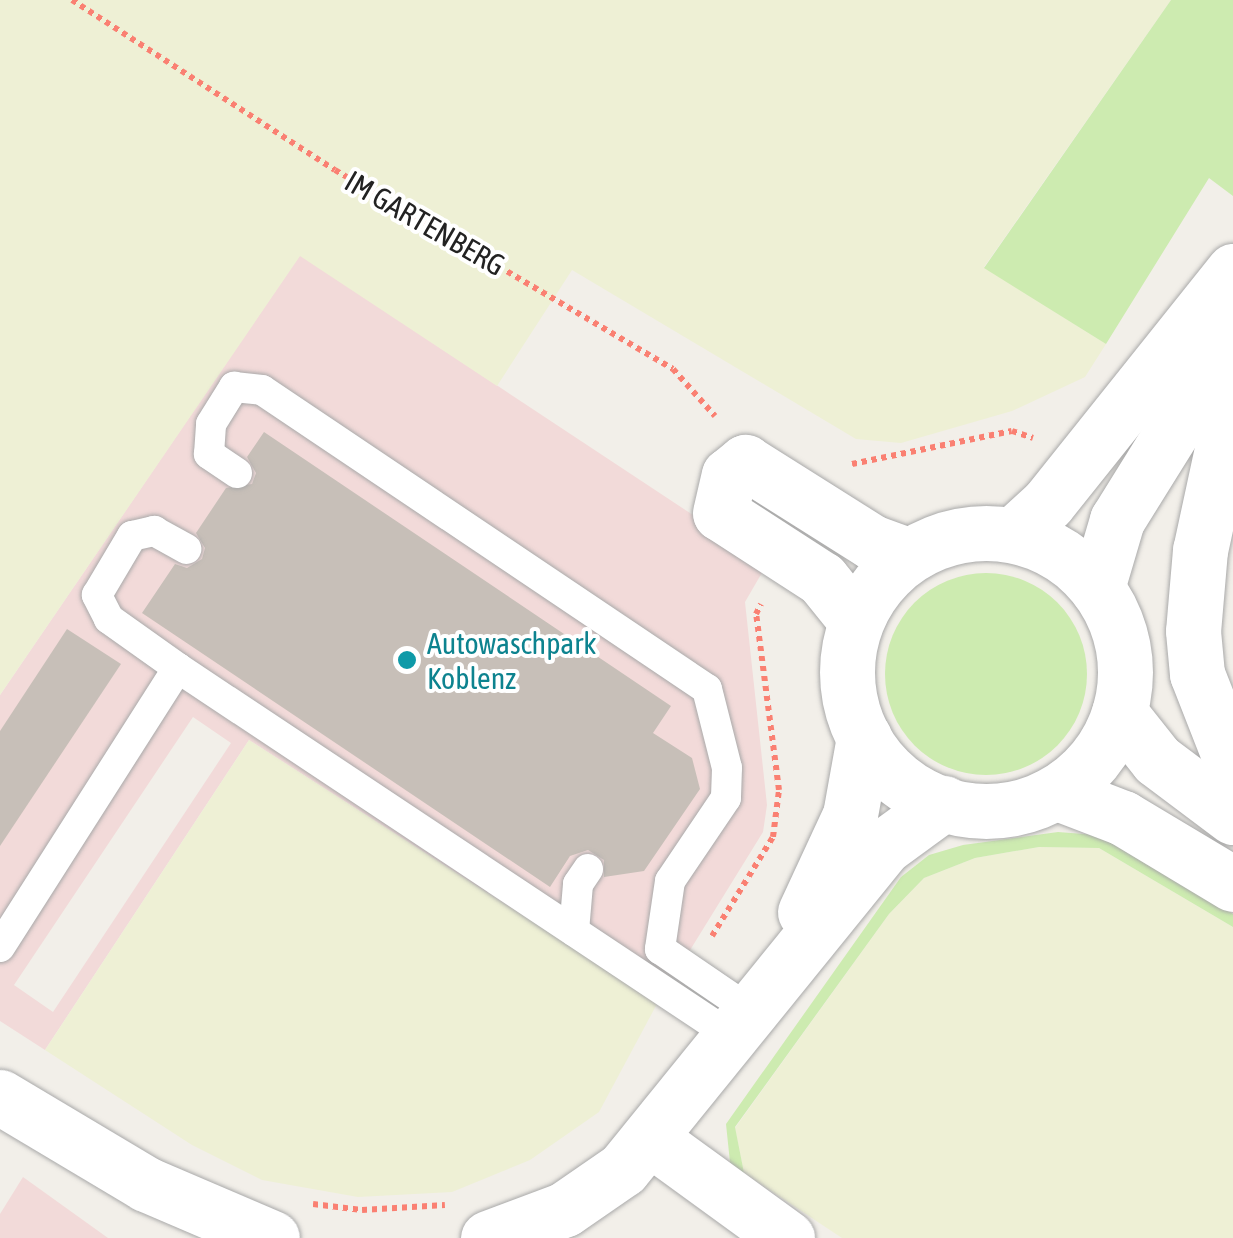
<!DOCTYPE html>
<style>
body{margin:0}
#map{position:relative;width:1233px;height:1238px;overflow:hidden;background:#f2efe9;font-family:"Asap Condensed",sans-serif}
div>[style]{position:absolute}
.commercial>*{inset:0;background:#f2dad9}
.farmland>*{inset:0;background:#eef0d5}
.grass>*{inset:0;background:#cdebb0}
.round{border-radius:50%}
.building>*{inset:0;background:#c7bfb8}
.path>*{height:6px;margin-top:-3px;transform-origin:0;background:repeating-linear-gradient(90deg,#fa8072 0 5px,transparent 0 10px)}
.roads{filter:drop-shadow(0 0 2px #a9a9a9) drop-shadow(0 0 2px #a9a9a9)}
.service>*{height:30px;margin:-15px;padding:0 15px;transform-origin:15px;border-radius:15px;background:#fff}
.minor>*{height:55px;margin:-27.5px;padding:0 27.5px;transform-origin:27.5px;border-radius:27.5px;background:#fff}
.minor>.ring{margin:-27.5px;padding:0;box-sizing:content-box;background:none;border:55px solid #fff;border-radius:50%}
.dots>*{width:28px;height:28px;translate:-50% -50%;box-sizing:border-box;border:5px solid #fff;border-radius:50%}
span{translate:-50% -50%;white-space:nowrap;text-align:center;line-height:1.15;-webkit-text-stroke:8px #fff;paint-order:stroke}
.street-label{font-size:30px;color:#222}
.culture-label{font-size:30px;color:#0d838f}
.left{translate:0 -50%;text-align:left}
</style>
<div id="map">
<div class="commercial">
<div style="clip-path:polygon(evenodd,300px 255px,767px 564px,745px 602px,767px 805px,763px 832px,658px 1002px,249px 740px,45px 1050px,0 1021px,0 695px,300px 255px,193px 717px,231px 743px,53px 1012px,14px 985px,193px 717px)"></div>
<div style="clip-path:polygon(23px 1177px,108px 1238px,0 1238px,0 1214px)"></div>
</div>
<div class="farmland">
<div style="clip-path:polygon(0 0,1171px 0,984px 267px,1106px 344px,1085px 377px,1012px 411px,901px 443px,856px 439px,572px 270px,497px 386px,300px 256px,0 695px)"></div>
<div style="clip-path:polygon(249px 740px,658px 1002px,599px 1112px,530px 1160px,452px 1192px,358px 1197px,262px 1180px,192px 1145px,45px 1050px)"></div>
<div style="clip-path:polygon(1039px 847px,1099px 848px,1233px 927px,1233px 1238px,842px 1238px,744px 1173px,735px 1128px,889px 914px,924px 878px,975px 858px)"></div>
</div>
<div class="grass">
<div style="clip-path:polygon(1171px 0,1233px 0,1233px 196px,1209px 178px,1106px 344px,984px 268px)"></div>
<div class="round" style="left:885px;top:573px;width:202px;height:202px"></div>
<div style="clip-path:polygon(1058px 832px,1097px 835px,1182px 879px,1233px 914px,1233px 927px,1099px 848px,1039px 847px,975px 858px,924px 878px,889px 914px,735px 1127px,744px 1173px,731px 1172px,726px 1124px,901px 877px,929px 855px,963px 845px)"></div>
</div>
<div class="building">
<div style="clip-path:polygon(264px 432px,671px 706px,653px 733px,692px 758px,700px 789px,644px 871px,604px 877px,604px 860px,588px 850px,570px 856px,550px 887px,142px 613px,175px 564px,187px 568px,202px 559px,205px 548px,196px 533px,226px 488px,252px 484px,256px 473px,247px 457px)"></div>
<div style="clip-path:polygon(67px 629px,121px 664px,0 846px,0 731px)"></div>
</div>
<div class="path">
<div style="left:72px;top:0;width:313px;rotate:32.9deg"></div>
<div style="left:335px;top:170px;width:392px;rotate:30.5deg"></div>
<div style="left:673px;top:369px;width:63px;rotate:48.2deg"></div>
<div style="left:852px;top:464px;width:163px;rotate:-11.7deg"></div>
<div style="left:1012px;top:431px;width:22px;rotate:18deg"></div>
<div style="left:712px;top:936px;width:116px;rotate:-58.4deg"></div>
<div style="left:773px;top:837px;width:47px;rotate:-82.7deg"></div>
<div style="left:779px;top:790px;width:177px;rotate:-97.4deg"></div>
<div style="left:756px;top:614px;width:11px;rotate:-63deg"></div>
<div style="left:313px;top:1204px;width:49px;rotate:7deg"></div>
<div style="left:362px;top:1210px;width:83px;rotate:-3.4deg"></div>
</div>
<div class="roads">
<div class="service">
<div style="left:237px;top:473px;width:34px;rotate:-146deg"></div>
<div style="left:209px;top:454px;width:30px;rotate:-86deg"></div>
<div style="left:211px;top:424px;width:44px;rotate:-58.1deg"></div>
<div style="left:234px;top:387px;width:28px;rotate:6deg"></div>
<div style="left:262px;top:390px;width:536px;rotate:33.9deg"></div>
<div style="left:707px;top:689px;width:81px;rotate:75.8deg"></div>
<div style="left:727px;top:768px;width:30px;rotate:92deg"></div>
<div style="left:726px;top:798px;width:100px;rotate:124deg"></div>
<div style="left:670px;top:881px;width:69px;rotate:98.4deg"></div>
<div style="left:660px;top:949px;width:110px;rotate:34.3deg"></div>
<div style="left:178px;top:668px;width:85px;rotate:-144.6deg"></div>
<div style="left:109px;top:619px;width:27px;rotate:-117deg"></div>
<div style="left:97px;top:595px;width:69px;rotate:-59.3deg"></div>
<div style="left:132px;top:536px;width:23px;rotate:-13deg"></div>
<div style="left:154px;top:531px;width:37px;rotate:29deg"></div>
<div style="left:574px;top:931px;width:47px;rotate:-85.1deg"></div>
<div style="left:578px;top:884px;width:18px;rotate:-56deg"></div>
<div style="left:0;top:947px;width:331px;rotate:-57.5deg"></div>
<div style="left:178px;top:668px;width:666px;rotate:33.62deg"></div>
</div>
<div class="minor">
<div style="left:1233px;top:398px;width:156px;rotate:102.2deg"></div>
<div style="left:1200px;top:550px;width:81px;rotate:94.9deg"></div>
<div style="left:1193px;top:631px;width:43px;rotate:84.7deg"></div>
<div style="left:1197px;top:674px;width:99px;rotate:68.6deg"></div>
<div class="ring" style="left:847px;top:533px;width:223px;height:223px"></div>
<div style="left:1013px;top:535px;width:47px;rotate:-42.4deg"></div>
<div style="left:1048px;top:503px;width:297px;rotate:-51.4deg"></div>
<div style="left:1097px;top:588px;width:71px;rotate:-73.6deg"></div>
<div style="left:1117px;top:520px;width:219px;rotate:-58.1deg"></div>
<div style="left:856px;top:621px;width:54px;rotate:-129deg"></div>
<div style="left:822px;top:579px;width:121px;rotate:-147.1deg"></div>
<div style="left:720px;top:513px;width:39px;rotate:-77deg"></div>
<div style="left:729px;top:475px;width:21px;rotate:-39deg"></div>
<div style="left:745px;top:462px;width:150px;rotate:32.2deg"></div>
<div style="left:872px;top:542px;width:38px;rotate:20deg"></div>
<div style="left:1119px;top:712px;width:61px;rotate:51.6deg"></div>
<div style="left:1157px;top:760px;width:95px;rotate:36.9deg"></div>
<div style="left:1058px;top:793px;width:70px;rotate:21deg"></div>
<div style="left:1123px;top:818px;width:128px;rotate:31deg"></div>
<div style="left:805px;top:912px;width:107px;rotate:-65.1deg"></div>
<div style="left:850px;top:815px;width:79px;rotate:-79.8deg"></div>
<div style="left:0;top:1097px;width:170px;rotate:30.8deg"></div>
<div style="left:146px;top:1184px;width:137px;rotate:23.2deg"></div>
<div style="left:652px;top:1140px;width:167px;rotate:36deg"></div>
<div style="left:488px;top:1238px;width:82px;rotate:-20.6deg"></div>
<div style="left:565px;top:1209px;width:70px;rotate:-34.6deg"></div>
<div style="left:623px;top:1169px;width:416px;rotate:-51deg"></div>
<div style="left:885px;top:846px;width:73px;rotate:-36.1deg"></div>
</div>
</div>
<div class="dots">
<div style="left:407px;top:660px;background:#0f9aa8"></div>
</div>
<div class="street-label">
<span style="left:425px;top:223px;rotate:30deg">IM GARTENBERG</span>
</div>
<div class="culture-label">
<span class="left" style="left:427px;top:660px">Autowaschpark<br>Koblenz</span>
</div>
</div>
